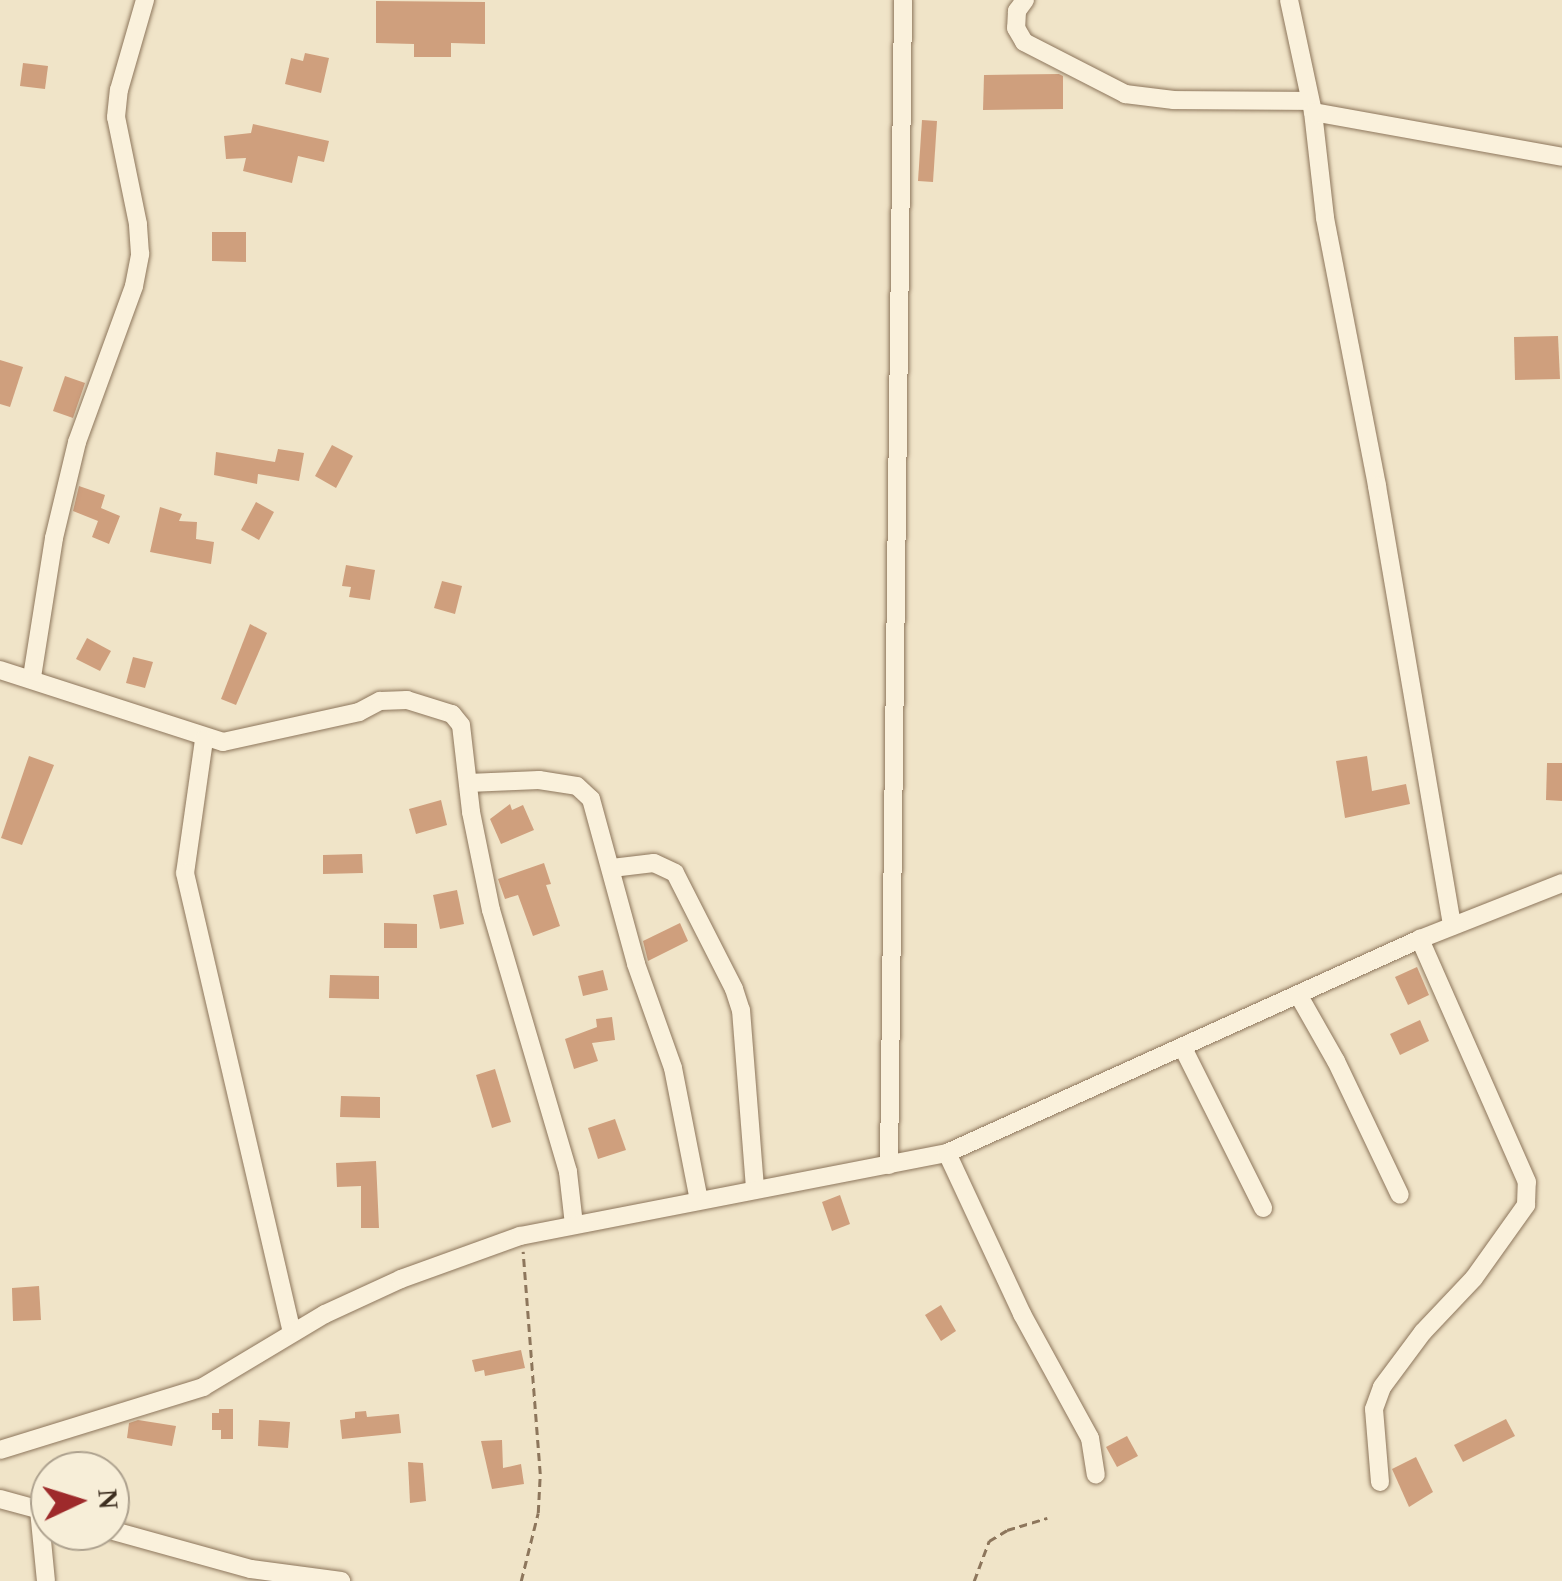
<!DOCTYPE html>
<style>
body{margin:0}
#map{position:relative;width:1562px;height:1581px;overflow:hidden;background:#f0e4c8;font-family:Georgia,serif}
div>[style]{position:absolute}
.building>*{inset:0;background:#cf9f7d}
.path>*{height:2.5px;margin-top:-1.25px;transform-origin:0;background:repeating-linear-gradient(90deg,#8d765c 0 8px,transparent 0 13px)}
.roads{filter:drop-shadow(0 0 2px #8d765c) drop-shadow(0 0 2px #8d765c)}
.minor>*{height:18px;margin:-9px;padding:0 9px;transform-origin:9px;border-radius:9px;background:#faf1dc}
span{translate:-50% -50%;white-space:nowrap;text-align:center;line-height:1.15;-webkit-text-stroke:9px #f7eed8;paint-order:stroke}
.north{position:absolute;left:30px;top:1451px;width:100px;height:100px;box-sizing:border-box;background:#f7eed8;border:2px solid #ada18e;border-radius:50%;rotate:86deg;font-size:28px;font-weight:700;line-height:40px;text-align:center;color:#3d2e20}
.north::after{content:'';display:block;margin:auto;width:35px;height:45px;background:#9e2a2b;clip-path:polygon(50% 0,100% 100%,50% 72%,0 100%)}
</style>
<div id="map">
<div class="building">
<div style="clip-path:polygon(376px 1px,485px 2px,485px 44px,451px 43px,451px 57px,414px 57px,414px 44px,376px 43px)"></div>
<div style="clip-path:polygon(305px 53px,329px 58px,321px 93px,285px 84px,291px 58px,303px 61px)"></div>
<div style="clip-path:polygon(23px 63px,48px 66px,45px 89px,20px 86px)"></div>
<div style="clip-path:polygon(1059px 74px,1063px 76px,1063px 109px,983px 110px,984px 75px)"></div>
<div style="clip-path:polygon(922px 120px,937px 121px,933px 182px,918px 181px)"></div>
<div style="clip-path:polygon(253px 124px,329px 141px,324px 162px,298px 156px,292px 183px,243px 171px,246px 158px,226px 159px,224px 136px,251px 133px)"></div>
<div style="clip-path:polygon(212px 232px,246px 232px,246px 262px,212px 261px)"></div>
<div style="clip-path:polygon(1558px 336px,1560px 379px,1515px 380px,1514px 337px)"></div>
<div style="clip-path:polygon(0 360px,23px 367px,10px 407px,0 404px)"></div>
<div style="clip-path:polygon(65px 376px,85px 383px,73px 418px,53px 411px)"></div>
<div style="clip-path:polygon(332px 445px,353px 456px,336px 488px,315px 476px)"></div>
<div style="clip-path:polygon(278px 449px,304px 453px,299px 481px,258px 474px,257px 484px,214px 475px,216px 452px,275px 462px)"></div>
<div style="clip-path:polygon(79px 486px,105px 495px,101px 508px,120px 516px,109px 544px,92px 537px,98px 521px,73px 511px)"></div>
<div style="clip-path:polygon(256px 502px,274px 512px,259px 540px,241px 530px)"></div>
<div style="clip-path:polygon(160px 507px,182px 514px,179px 521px,197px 522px,196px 539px,214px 542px,211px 564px,150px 552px)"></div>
<div style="clip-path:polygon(346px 565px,375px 570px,370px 600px,349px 597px,351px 587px,342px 586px)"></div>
<div style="clip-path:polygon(442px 581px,462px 586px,455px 614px,434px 608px)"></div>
<div style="clip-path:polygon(250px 624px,267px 633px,236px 705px,221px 699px)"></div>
<div style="clip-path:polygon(87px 638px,111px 651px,100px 671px,76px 659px)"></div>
<div style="clip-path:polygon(133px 657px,153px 662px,145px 688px,126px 683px)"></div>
<div style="clip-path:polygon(29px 756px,54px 765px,22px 845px,1px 838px)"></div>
<div style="clip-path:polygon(1367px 756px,1372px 791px,1406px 784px,1410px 804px,1345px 818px,1336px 761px)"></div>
<div style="clip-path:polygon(1547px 763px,1562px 763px,1562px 801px,1546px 800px)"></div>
<div style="clip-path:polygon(441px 800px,447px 825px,416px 834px,409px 809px)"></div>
<div style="clip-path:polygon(510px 804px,512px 810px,523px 805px,534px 830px,501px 844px,490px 819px)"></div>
<div style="clip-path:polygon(362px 854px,363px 873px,323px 874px,323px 855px)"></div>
<div style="clip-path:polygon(544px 863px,551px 884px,546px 885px,560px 926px,533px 936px,518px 895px,505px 899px,498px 879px)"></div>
<div style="clip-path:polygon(457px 890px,464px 924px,440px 929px,433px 895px)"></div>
<div style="clip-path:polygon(384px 923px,417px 924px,417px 948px,384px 948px)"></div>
<div style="clip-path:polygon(680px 923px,688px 941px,648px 961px,643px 941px)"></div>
<div style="clip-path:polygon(1417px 967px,1429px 995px,1408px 1005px,1395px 977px)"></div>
<div style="clip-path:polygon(603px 970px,608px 990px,583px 996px,578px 976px)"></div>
<div style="clip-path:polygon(330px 975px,379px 976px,379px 999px,329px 998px)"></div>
<div style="clip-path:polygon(612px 1017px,615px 1040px,592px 1043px,598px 1061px,574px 1069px,565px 1039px,597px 1027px,596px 1019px)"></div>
<div style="clip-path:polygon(1420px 1020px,1429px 1041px,1400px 1055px,1390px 1034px)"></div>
<div style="clip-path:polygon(495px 1069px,511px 1122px,492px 1128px,476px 1075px)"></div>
<div style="clip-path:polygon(341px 1096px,380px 1097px,380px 1118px,340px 1117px)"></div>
<div style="clip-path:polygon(615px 1119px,626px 1150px,598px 1159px,588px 1128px)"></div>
<div style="clip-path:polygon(376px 1161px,379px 1228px,361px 1228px,361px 1186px,337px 1187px,336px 1163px)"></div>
<div style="clip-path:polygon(840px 1195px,850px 1224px,832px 1231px,822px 1202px)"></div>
<div style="clip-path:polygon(39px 1286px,41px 1320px,13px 1321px,12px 1288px)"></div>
<div style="clip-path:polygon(941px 1305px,956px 1331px,941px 1341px,925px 1315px)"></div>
<div style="clip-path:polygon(521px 1350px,525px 1368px,485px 1376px,484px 1370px,475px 1372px,472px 1360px)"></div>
<div style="clip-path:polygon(219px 1409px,233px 1409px,233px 1439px,221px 1439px,221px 1430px,212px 1430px,212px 1413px,219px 1413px)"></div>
<div style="clip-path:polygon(366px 1411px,367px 1417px,399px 1414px,401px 1433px,342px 1439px,340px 1420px,355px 1418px,355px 1412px)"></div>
<div style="clip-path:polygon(1506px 1419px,1515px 1436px,1463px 1462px,1454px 1445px)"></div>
<div style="clip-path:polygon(138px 1420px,176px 1426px,172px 1446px,127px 1438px,129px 1423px)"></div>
<div style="clip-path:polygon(259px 1420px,290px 1422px,288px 1448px,258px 1446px)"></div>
<div style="clip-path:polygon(1127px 1436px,1138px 1456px,1117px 1467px,1106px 1447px)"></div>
<div style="clip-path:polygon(502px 1440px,503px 1468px,521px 1464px,524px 1484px,492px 1489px,481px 1441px)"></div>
<div style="clip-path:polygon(1416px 1457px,1433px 1492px,1409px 1507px,1392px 1469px)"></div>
<div style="clip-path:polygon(408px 1462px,423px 1463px,426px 1501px,410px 1503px)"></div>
</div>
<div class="path">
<div style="left:521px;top:1581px;width:70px;rotate:-76deg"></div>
<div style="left:538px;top:1513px;width:39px;rotate:-87deg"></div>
<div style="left:540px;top:1474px;width:223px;rotate:-94.4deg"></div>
<div style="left:974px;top:1581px;width:43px;rotate:-69.4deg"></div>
<div style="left:989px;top:1541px;width:21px;rotate:-31deg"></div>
<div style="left:1007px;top:1530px;width:42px;rotate:-16.7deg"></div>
</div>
<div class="roads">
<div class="minor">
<div style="left:1025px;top:0;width:14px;rotate:126deg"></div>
<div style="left:1017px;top:11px;width:17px;rotate:93deg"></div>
<div style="left:1016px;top:28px;width:16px;rotate:60deg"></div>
<div style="left:1024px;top:42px;width:114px;rotate:27.2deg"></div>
<div style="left:1125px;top:94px;width:49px;rotate:7deg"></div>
<div style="left:1174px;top:100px;width:136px;rotate:0.4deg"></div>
<div style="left:1289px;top:0;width:115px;rotate:77.9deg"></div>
<div style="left:1313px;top:112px;width:107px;rotate:83.5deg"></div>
<div style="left:1325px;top:218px;width:273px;rotate:79deg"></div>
<div style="left:1377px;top:486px;width:446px;rotate:80.3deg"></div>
<div style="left:1313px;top:112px;width:253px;rotate:10.2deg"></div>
<div style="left:0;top:670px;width:234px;rotate:17.9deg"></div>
<div style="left:223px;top:742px;width:139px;rotate:-12.4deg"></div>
<div style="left:359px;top:712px;width:24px;rotate:-28deg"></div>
<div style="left:380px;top:701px;width:27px;rotate:-2deg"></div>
<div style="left:407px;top:700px;width:47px;rotate:17.3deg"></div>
<div style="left:452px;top:714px;width:14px;rotate:51deg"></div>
<div style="left:461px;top:725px;width:88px;rotate:83.4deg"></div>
<div style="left:471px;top:812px;width:100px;rotate:78.5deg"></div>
<div style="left:491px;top:910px;width:273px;rotate:73.6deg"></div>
<div style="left:568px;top:1172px;width:53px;rotate:83.5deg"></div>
<div style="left:32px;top:677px;width:141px;rotate:-81deg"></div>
<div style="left:54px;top:538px;width:99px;rotate:-76.5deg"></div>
<div style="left:77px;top:442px;width:166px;rotate:-69.9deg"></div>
<div style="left:134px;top:286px;width:33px;rotate:-79deg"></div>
<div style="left:140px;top:254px;width:30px;rotate:-94deg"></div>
<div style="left:138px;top:224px;width:109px;rotate:-101.6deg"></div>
<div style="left:116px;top:117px;width:27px;rotate:-84deg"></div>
<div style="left:119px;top:90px;width:94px;rotate:-73.9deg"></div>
<div style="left:204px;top:740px;width:134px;rotate:98.1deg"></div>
<div style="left:185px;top:873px;width:470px;rotate:76.9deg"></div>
<div style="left:468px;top:783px;width:71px;rotate:-2.4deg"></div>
<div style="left:539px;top:780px;width:38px;rotate:9deg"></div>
<div style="left:577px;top:786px;width:19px;rotate:43deg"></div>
<div style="left:591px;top:799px;width:171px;rotate:74.7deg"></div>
<div style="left:636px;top:964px;width:110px;rotate:70.4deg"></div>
<div style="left:673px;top:1068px;width:135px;rotate:78.9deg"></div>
<div style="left:612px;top:868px;width:42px;rotate:-6.8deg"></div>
<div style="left:654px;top:863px;width:23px;rotate:25deg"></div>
<div style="left:675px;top:873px;width:130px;rotate:63deg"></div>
<div style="left:734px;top:989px;width:22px;rotate:72deg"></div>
<div style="left:741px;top:1010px;width:179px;rotate:85.5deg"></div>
<div style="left:1299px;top:996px;width:75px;rotate:60.4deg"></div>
<div style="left:1336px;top:1061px;width:148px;rotate:64.5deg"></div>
<div style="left:1183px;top:1048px;width:179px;rotate:63.4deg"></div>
<div style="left:947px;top:1153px;width:178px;rotate:65deg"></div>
<div style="left:1022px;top:1314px;width:141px;rotate:61.3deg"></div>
<div style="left:1090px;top:1438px;width:37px;rotate:81deg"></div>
<div style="left:889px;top:1165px;width:1165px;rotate:-89.31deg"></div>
<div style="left:0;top:1450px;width:213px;rotate:-17.2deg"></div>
<div style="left:203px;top:1387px;width:142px;rotate:-30.9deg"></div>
<div style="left:325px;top:1314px;width:84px;rotate:-24.7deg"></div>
<div style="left:401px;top:1279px;width:127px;rotate:-19.9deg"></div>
<div style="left:520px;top:1236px;width:435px;rotate:-11deg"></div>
<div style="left:947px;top:1153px;width:519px;rotate:-24.34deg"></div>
<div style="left:1420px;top:939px;width:153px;rotate:-21.5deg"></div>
<div style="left:1380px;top:1482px;width:73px;rotate:-94.7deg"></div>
<div style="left:1374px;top:1409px;width:23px;rotate:-70deg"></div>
<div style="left:1382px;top:1387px;width:69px;rotate:-53.3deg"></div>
<div style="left:1423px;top:1332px;width:74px;rotate:-46.6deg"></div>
<div style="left:1474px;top:1278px;width:90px;rotate:-54.5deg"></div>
<div style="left:1526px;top:1205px;width:23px;rotate:-88deg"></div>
<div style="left:1527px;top:1182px;width:266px;rotate:-113.8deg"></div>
<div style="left:0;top:1499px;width:50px;rotate:15.2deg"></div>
<div style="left:39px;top:1510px;width:71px;rotate:84.4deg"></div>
<div style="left:110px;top:1530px;width:146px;rotate:15.5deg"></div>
<div style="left:251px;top:1569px;width:91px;rotate:7.6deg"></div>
</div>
</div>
<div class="north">N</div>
</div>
